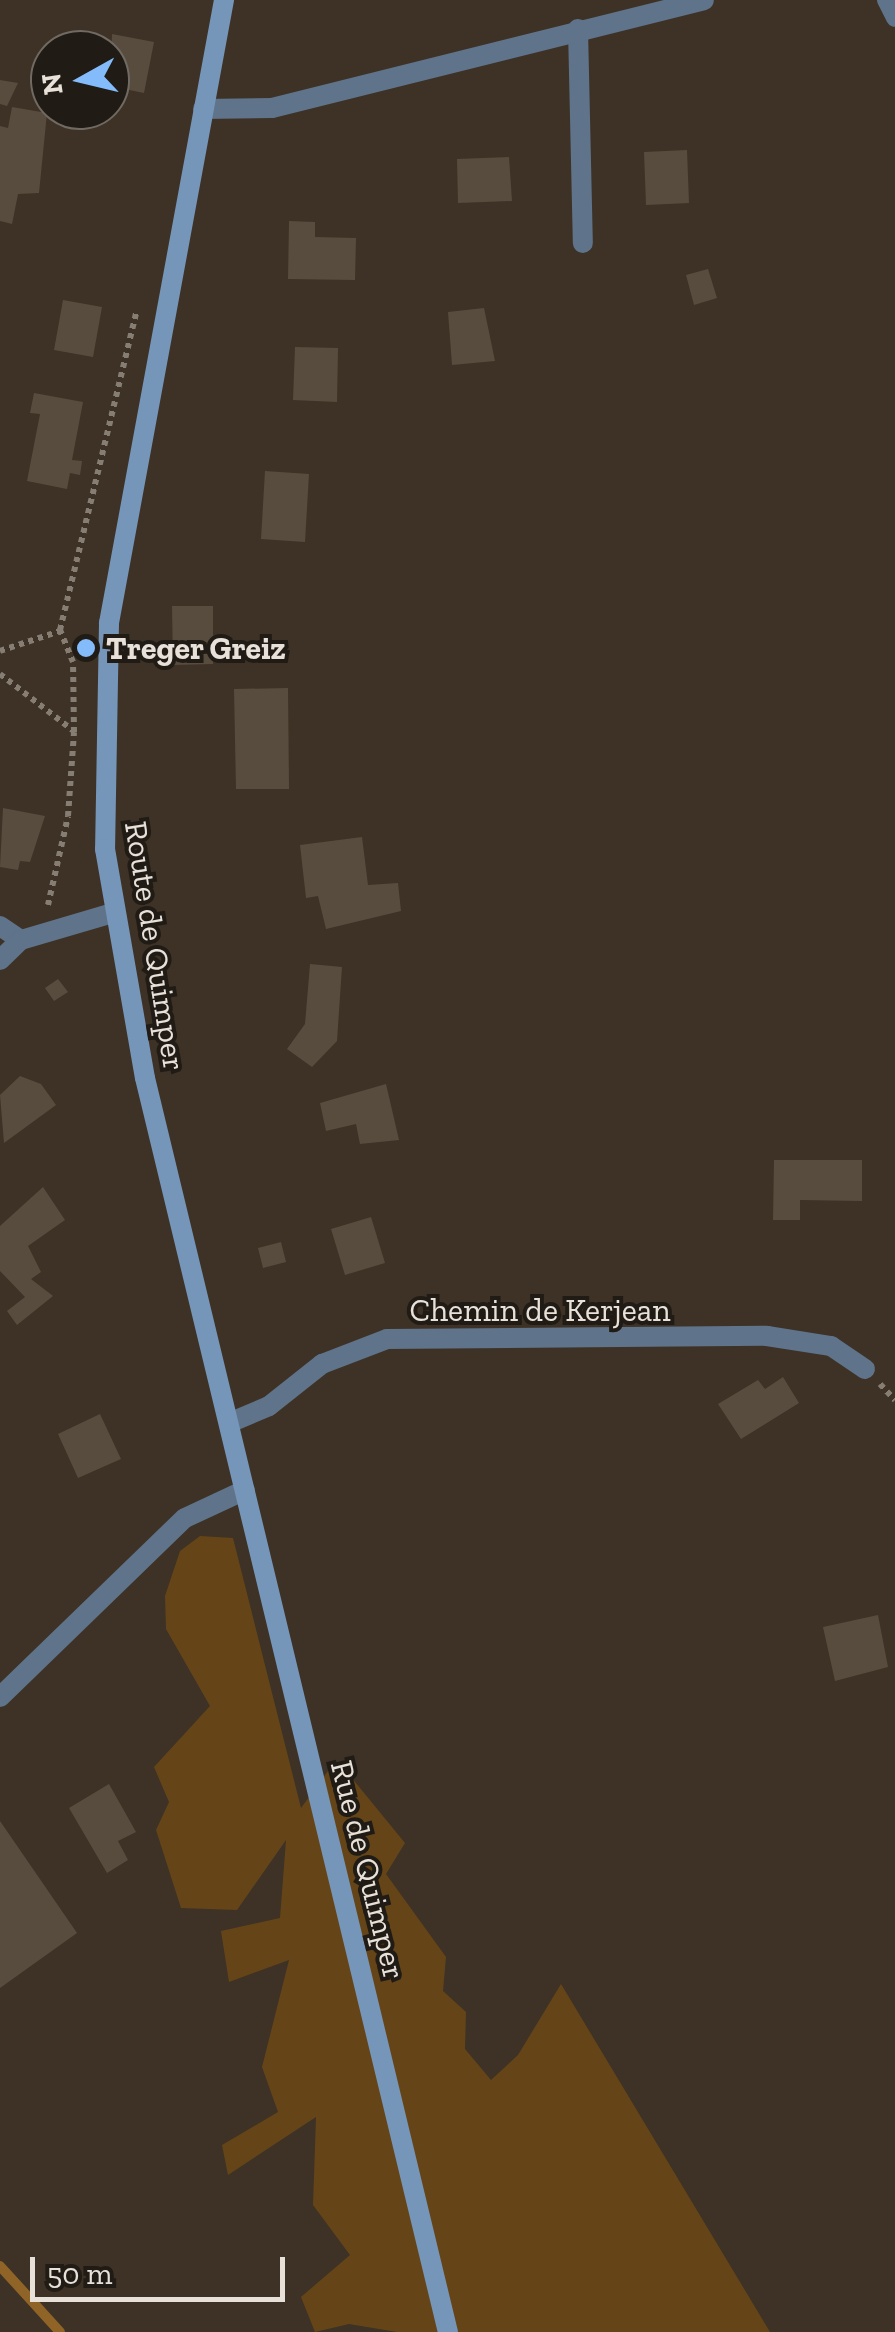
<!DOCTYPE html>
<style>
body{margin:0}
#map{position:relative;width:895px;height:2332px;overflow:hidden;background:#3d3225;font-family:"Zilla Slab",serif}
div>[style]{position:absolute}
.green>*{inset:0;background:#654518}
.stream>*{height:10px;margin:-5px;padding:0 5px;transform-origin:5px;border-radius:5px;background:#906426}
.building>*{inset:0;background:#584c3f}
.path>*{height:6px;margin-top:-3px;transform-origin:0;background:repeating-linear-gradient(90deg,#877e73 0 5px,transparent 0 10px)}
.service>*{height:18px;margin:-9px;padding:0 9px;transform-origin:9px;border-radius:9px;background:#5f738a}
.minor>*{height:20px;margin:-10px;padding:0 10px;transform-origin:10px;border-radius:10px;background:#5f738a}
.secondary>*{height:20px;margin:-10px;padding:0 10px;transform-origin:10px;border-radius:10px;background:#7595b9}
.dots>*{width:28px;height:28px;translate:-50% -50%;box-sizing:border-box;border:5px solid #201b15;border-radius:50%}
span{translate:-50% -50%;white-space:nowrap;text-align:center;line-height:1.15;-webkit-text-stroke:8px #201b15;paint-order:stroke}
.poi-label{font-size:32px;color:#e8e1d9;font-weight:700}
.left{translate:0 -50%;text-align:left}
.street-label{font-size:32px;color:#e8e1d9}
.north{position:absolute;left:30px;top:30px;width:100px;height:100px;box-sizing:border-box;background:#201b15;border:2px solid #706a63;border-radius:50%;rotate:262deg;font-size:28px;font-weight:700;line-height:40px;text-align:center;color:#e8e1d9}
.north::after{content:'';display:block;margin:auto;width:35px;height:45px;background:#84bcfb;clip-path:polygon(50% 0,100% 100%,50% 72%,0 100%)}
.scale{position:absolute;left:30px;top:2257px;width:255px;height:45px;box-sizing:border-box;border:5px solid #e8e1d9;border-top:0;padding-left:12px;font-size:30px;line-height:35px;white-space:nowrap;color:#e8e1d9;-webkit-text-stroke:8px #201b15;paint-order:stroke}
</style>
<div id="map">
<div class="green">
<div style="clip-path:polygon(200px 1536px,233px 1538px,301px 1808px,328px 1771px,351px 1777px,405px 1843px,386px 1874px,446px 1957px,443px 1991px,466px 2012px,465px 2049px,491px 2080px,518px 2055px,561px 1984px,770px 2332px,397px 2332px,349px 2324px,315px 2332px,301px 2297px,350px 2255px,313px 2205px,316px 2117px,228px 2175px,222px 2145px,278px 2112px,262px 2067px,289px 1960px,229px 1982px,221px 1931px,280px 1918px,286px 1840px,237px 1910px,181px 1908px,156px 1830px,169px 1802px,154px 1767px,210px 1706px,166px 1629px,165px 1596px,180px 1551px)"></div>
</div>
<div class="stream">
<div style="left:0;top:2266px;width:89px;rotate:47.7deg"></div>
</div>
<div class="building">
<div style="clip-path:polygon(112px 34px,154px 42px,144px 93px,110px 86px)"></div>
<div style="clip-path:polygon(0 80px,18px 83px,7px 106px,0 104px)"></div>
<div style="clip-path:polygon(12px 107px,47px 113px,39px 193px,18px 194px,12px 224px,0 221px,0 126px,8px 128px)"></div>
<div style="clip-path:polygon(687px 150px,689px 203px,646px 205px,644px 152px)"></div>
<div style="clip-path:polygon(509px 157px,512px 201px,458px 203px,457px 159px)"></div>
<div style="clip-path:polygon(289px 221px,315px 222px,315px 237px,356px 238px,355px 280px,288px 279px)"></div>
<div style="clip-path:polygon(708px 269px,717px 298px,694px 305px,686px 275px)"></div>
<div style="clip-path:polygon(63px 300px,102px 307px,93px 357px,54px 350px)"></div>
<div style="clip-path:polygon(484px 308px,495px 361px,452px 365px,448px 312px)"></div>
<div style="clip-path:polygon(295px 347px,338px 348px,337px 402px,293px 400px)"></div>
<div style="clip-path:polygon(34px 393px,83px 402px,72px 460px,82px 461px,80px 475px,70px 473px,67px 489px,27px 481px,40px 414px,30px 413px)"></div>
<div style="clip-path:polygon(265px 471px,309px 474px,305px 542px,261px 539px)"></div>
<div style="clip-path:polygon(172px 606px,213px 606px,213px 664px,173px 665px)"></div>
<div style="clip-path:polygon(288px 688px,289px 789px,236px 789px,234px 689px)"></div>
<div style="clip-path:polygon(3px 808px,45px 816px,30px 862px,20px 861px,18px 870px,0 867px)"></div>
<div style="clip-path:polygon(362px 837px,368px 885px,398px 883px,401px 911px,326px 929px,318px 896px,306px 898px,300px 845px)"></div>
<div style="clip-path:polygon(310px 964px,342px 967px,337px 1041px,312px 1067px,287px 1049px,305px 1024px)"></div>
<div style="clip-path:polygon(58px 979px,68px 992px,54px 1001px,45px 988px)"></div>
<div style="clip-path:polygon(20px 1076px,41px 1084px,56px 1105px,4px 1143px,0 1095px)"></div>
<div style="clip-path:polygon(386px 1084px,399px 1140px,360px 1144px,356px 1124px,326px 1131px,320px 1103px)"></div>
<div style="clip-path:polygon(774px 1160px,862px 1160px,862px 1201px,800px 1200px,800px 1220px,773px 1220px)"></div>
<div style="clip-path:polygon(43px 1187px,65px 1220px,28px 1246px,41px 1272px,31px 1279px,53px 1296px,17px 1325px,7px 1311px,25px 1297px,0 1271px,0 1226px)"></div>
<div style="clip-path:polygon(371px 1217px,385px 1263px,345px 1275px,331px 1229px)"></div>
<div style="clip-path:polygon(281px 1242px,286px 1262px,263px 1268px,258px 1248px)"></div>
<div style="clip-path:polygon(783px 1377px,799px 1403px,741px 1439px,718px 1404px,758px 1380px,765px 1389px)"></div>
<div style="clip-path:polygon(100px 1414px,121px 1459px,78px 1478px,58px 1434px)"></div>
<div style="clip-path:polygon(878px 1615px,888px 1667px,835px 1681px,823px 1627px)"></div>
<div style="clip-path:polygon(109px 1784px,136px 1832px,118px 1841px,128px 1860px,107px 1873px,69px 1808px)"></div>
<div style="clip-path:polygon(0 1821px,77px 1933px,0 1988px)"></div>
</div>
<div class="path">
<div style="left:0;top:651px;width:63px;rotate:-18.4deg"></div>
<div style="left:0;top:674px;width:95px;rotate:37.7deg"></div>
<div style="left:48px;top:905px;width:91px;rotate:-77.3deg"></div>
<div style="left:68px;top:816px;width:84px;rotate:-85.9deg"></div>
<div style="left:74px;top:732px;width:70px;rotate:-90.8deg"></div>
<div style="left:73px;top:662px;width:35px;rotate:-112deg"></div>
<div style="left:60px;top:630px;width:326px;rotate:-76.5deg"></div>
<div style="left:880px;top:1384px;width:22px;rotate:47deg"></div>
</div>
<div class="service">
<div style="left:886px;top:0;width:20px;rotate:63deg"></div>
</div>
<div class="minor">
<div style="left:578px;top:29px;width:214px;rotate:88.7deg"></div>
<div style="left:203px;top:109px;width:69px;rotate:-0.8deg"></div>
<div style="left:272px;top:108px;width:445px;rotate:-14deg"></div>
<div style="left:0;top:926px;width:25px;rotate:34deg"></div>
<div style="left:0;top:960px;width:29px;rotate:-44deg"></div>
<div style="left:21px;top:940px;width:96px;rotate:-16.4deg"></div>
<div style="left:229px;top:1423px;width:43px;rotate:-23deg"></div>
<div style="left:269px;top:1406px;width:68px;rotate:-38.4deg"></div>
<div style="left:322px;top:1364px;width:70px;rotate:-21deg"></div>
<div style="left:387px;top:1339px;width:380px;rotate:-0.5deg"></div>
<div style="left:767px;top:1336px;width:65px;rotate:8.9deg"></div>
<div style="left:831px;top:1346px;width:41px;rotate:34.1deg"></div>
<div style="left:0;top:1697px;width:257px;rotate:-44.1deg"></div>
<div style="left:185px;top:1518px;width:66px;rotate:-25deg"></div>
</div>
<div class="secondary">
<div style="left:224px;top:0;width:634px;rotate:100.46deg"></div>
<div style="left:109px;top:623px;width:226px;rotate:91deg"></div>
<div style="left:105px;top:849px;width:232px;rotate:80.1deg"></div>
<div style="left:145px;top:1078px;width:1290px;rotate:76.42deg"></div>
</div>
<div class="dots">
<div style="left:86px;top:648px;background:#84bcfb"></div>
</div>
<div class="poi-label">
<span class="left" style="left:106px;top:648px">Treger Greiz</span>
</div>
<div class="street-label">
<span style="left:155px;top:946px;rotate:81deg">Route de Quimper</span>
<span style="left:540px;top:1310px">Chemin de Kerjean</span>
<span style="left:368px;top:1870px;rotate:76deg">Rue de Quimper</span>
</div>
<div class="north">N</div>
<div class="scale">50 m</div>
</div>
